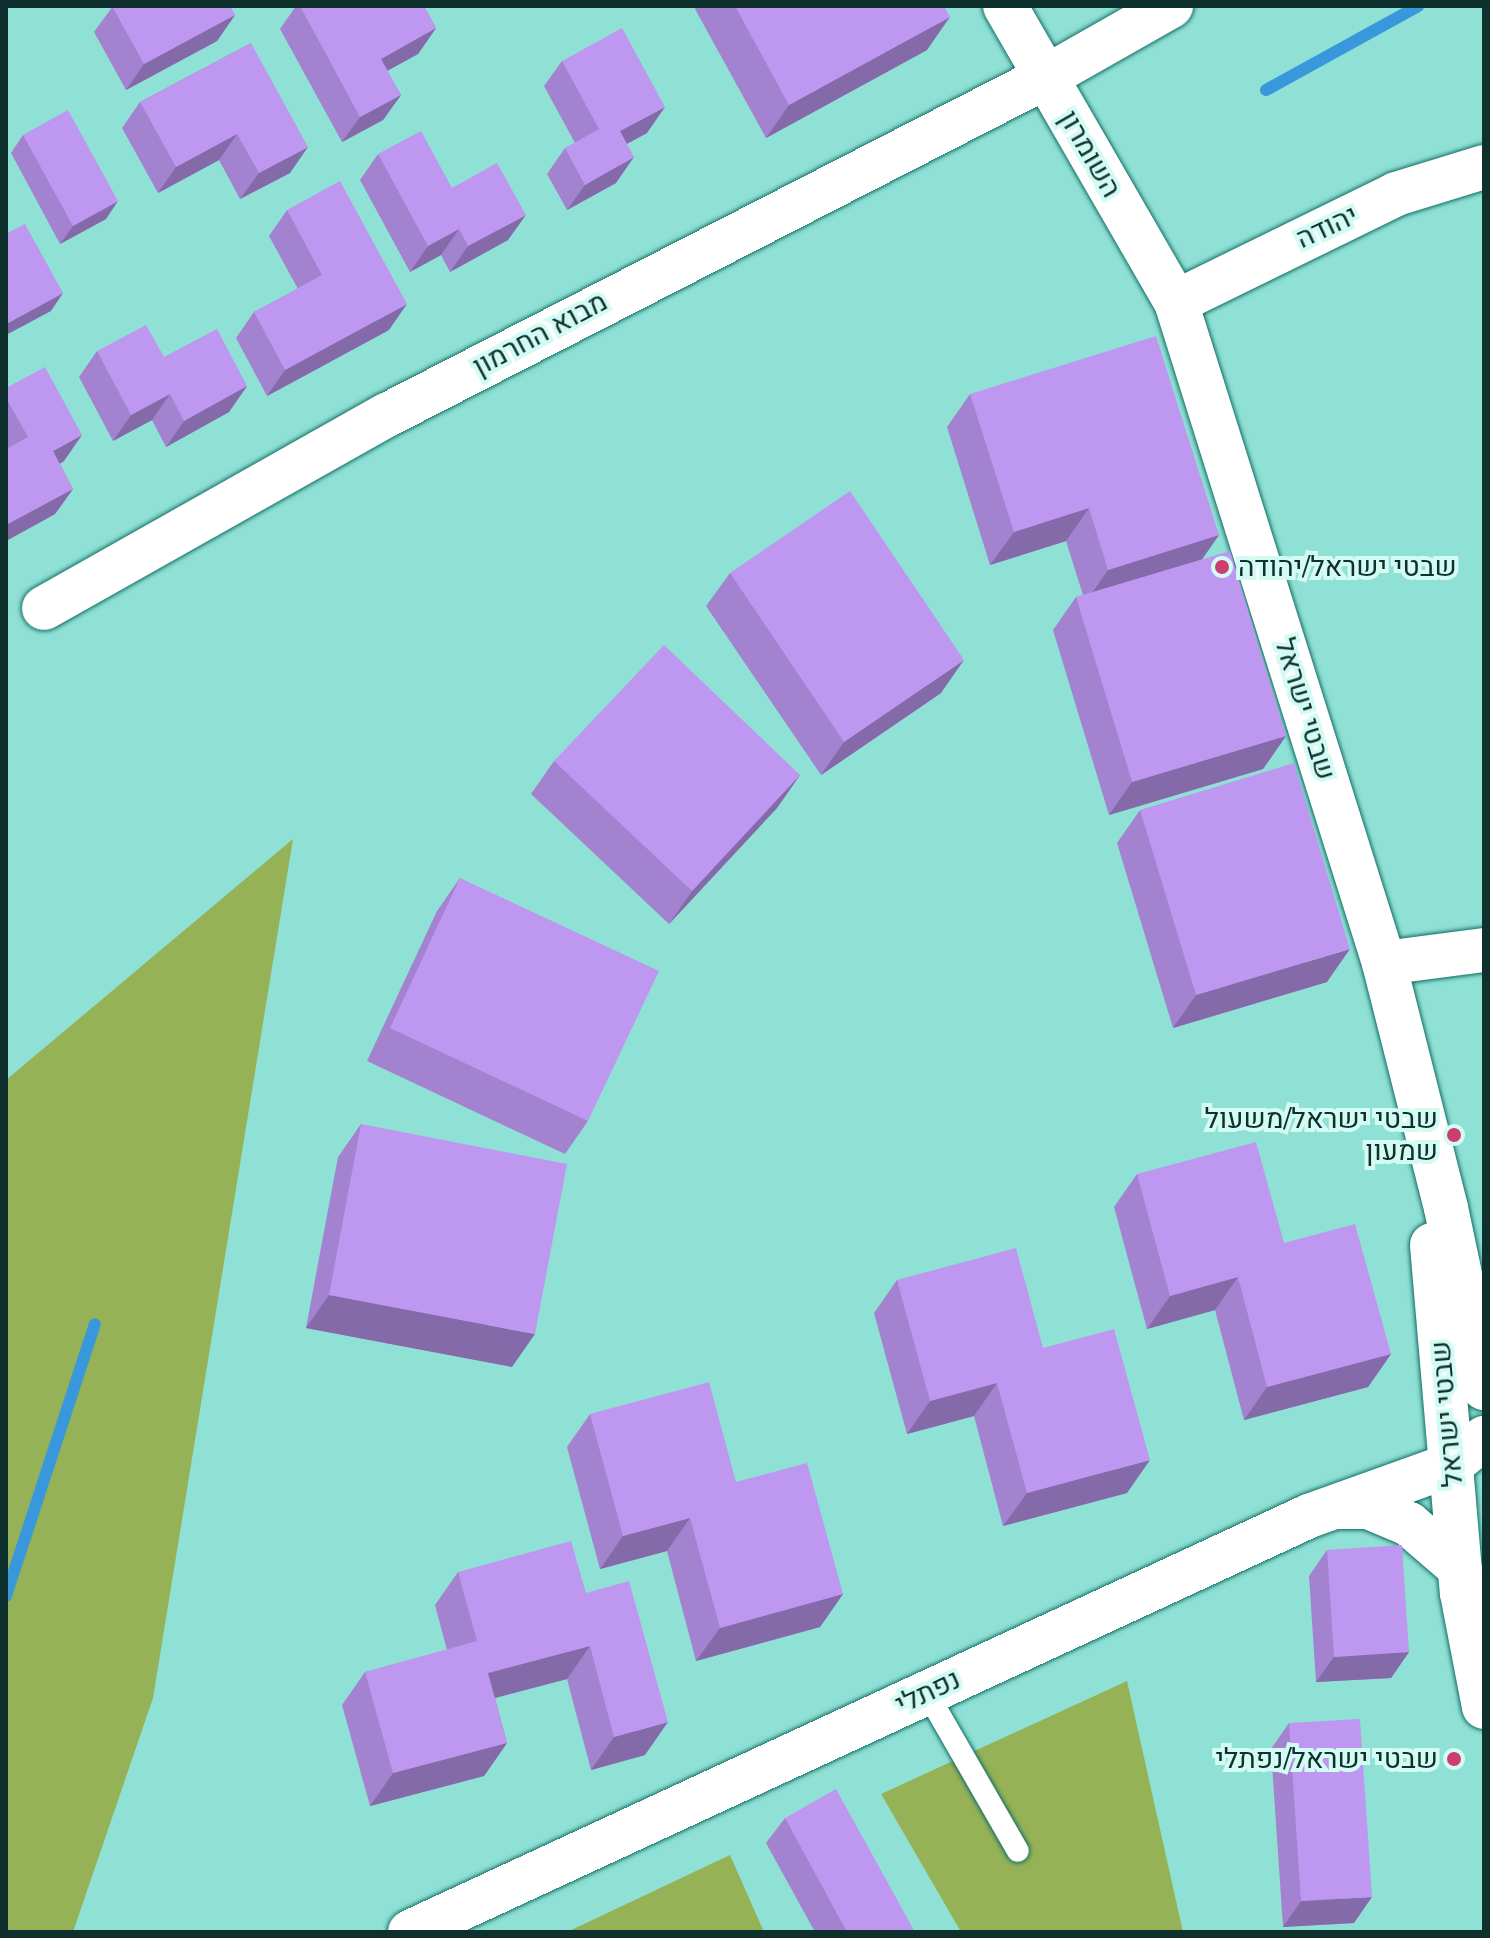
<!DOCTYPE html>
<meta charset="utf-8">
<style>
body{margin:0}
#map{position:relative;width:1490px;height:1938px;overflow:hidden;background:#90e1d5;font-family:"Nunito Sans",Heebo,sans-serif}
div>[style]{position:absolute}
.green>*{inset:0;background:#96b256}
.stream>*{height:12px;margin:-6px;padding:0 6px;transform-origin:6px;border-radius:6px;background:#3998db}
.roads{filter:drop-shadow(0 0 2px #126f65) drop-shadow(0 0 2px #126f65)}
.lane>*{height:22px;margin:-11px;padding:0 11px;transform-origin:11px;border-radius:11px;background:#fff}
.street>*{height:44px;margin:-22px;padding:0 22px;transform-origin:22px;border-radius:22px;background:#fff}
.wall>*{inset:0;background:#a382cf}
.shaded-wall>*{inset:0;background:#856aa9}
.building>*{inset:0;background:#be97f1}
.dots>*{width:22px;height:22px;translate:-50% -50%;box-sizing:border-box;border:4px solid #d3faf3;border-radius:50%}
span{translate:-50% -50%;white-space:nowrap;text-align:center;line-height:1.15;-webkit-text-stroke:8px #d3faf3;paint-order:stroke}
.street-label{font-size:28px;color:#0e312d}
.poi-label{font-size:28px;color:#0e312d}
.left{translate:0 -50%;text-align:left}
.right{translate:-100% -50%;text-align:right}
.frame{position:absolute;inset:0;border:8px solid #0e312d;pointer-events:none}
</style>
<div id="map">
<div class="green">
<div style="clip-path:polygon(293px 839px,153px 1698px,73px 1932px,6px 1932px,6px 1080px)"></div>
<div style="clip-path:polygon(1127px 1681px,1183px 1932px,961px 1932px,881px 1794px)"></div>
<div style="clip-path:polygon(730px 1855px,764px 1932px,567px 1932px)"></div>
</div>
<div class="stream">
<div style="left:1266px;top:90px;width:174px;rotate:-28.9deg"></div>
<div style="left:6px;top:1596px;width:286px;rotate:-71.9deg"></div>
</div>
<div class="roads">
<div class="lane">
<div style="left:927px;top:1693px;width:182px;rotate:60.1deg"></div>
</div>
<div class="street">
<div style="left:1005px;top:6px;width:342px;rotate:60deg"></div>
<div style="left:1176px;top:302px;width:693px;rotate:72.53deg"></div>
<div style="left:1384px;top:963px;width:253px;rotate:75.8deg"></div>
<div style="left:1446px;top:1208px;width:184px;rotate:78.1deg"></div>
<div style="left:1176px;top:302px;width:245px;rotate:-26.1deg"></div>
<div style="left:1396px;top:194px;width:92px;rotate:-17.1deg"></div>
<div style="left:44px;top:608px;width:394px;rotate:-29.4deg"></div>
<div style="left:387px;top:415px;width:741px;rotate:-27.15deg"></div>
<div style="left:1046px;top:77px;width:144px;rotate:-29.6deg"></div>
<div style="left:1384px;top:963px;width:101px;rotate:-7.4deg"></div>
<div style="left:1432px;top:1245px;width:349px;rotate:85.1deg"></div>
<div style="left:1462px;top:1593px;width:116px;rotate:79.1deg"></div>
<div style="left:1337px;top:1507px;width:31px"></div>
<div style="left:1368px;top:1507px;width:44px;rotate:22.5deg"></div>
<div style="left:1409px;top:1524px;width:67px;rotate:40.8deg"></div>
<div style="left:410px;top:1932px;width:991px;rotate:-24.83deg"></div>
<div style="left:1309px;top:1516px;width:151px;rotate:-19.8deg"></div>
<div style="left:1451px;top:1465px;width:43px;rotate:-39.3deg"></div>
</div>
</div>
<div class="wall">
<div style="clip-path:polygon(113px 6px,235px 15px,217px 41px,126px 90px,94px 32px)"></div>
<div style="clip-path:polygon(296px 6px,424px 6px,436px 28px,418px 54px,387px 71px,401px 95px,383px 120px,342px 142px,280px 29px)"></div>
<div style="clip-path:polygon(697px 6px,944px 6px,927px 50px,766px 138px,695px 9px)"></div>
<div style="clip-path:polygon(251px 43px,290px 173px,240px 199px,219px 160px,158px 193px,122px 128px,140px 102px)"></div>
<div style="clip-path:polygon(562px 61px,647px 133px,627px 144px,616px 183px,567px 210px,547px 174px,565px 148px,575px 143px,544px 86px)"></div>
<div style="clip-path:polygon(23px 135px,106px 219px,60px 244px,11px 153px)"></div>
<div style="clip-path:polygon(378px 154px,452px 188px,508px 240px,450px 272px,441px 255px,410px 272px,360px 180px)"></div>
<div style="clip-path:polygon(287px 210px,389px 330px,267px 396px,236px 338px,254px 312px,298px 289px,269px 236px)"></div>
<div style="clip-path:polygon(97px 351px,164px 357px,247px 386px,229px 412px,166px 447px,152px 420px,113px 441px,79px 377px)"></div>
<div style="clip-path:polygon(6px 388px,64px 461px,60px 464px,73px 489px,55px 514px,6px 541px)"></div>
<div style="clip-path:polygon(970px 394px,1219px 535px,1202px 559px,1286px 736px,1263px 769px,1109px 815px,1053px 630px,1076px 597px,1083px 595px,1066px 541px,990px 565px,947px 427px)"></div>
<div style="clip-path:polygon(730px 573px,941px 693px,821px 775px,706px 606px)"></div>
<div style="clip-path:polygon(554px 761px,800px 775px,777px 808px,669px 924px,531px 794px)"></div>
<div style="clip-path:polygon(1140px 810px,1327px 982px,1173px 1028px,1117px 843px)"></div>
<div style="clip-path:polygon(460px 878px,588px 1121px,565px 1154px,367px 1061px,437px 911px)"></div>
<div style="clip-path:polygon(361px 1124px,512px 1367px,306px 1328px,338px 1157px)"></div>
<div style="clip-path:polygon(1137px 1174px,1284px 1243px,1391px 1354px,1368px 1387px,1244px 1420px,1215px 1310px,1147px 1329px,1114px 1207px)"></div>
<div style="clip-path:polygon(897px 1280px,1043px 1348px,1127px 1493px,1003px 1526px,974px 1416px,907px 1434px,874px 1313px)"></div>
<div style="clip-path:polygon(590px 1414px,736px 1482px,843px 1594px,820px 1627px,696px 1661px,667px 1551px,600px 1569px,567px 1447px)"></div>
<div style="clip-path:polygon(1327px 1550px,1409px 1652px,1391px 1678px,1316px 1682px,1309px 1576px)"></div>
<div style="clip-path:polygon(458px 1572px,586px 1593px,645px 1755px,591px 1770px,567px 1679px,495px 1698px,507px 1743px,484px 1776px,370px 1806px,342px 1705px,365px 1672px,447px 1650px,435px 1605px)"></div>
<div style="clip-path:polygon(1289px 1723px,1354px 1923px,1283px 1927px,1271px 1749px)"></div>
<div style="clip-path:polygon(785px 1818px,915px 1932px,815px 1932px,766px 1843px)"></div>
</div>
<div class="shaded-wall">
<div style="clip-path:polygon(235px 15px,217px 41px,126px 90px,144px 64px)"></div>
<div style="clip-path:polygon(950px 17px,927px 50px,766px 138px,789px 105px)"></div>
<div style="clip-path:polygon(436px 28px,418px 54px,363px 84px,381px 59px)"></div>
<div style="clip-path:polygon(401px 95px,383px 120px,342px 142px,360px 117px)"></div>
<div style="clip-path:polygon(665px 107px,647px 133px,602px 157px,620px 131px)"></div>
<div style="clip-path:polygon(237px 134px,219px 160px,158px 193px,176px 167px)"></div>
<div style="clip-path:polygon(308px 147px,290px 173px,240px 199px,259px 173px)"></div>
<div style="clip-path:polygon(634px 157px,616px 183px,567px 210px,585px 185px)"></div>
<div style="clip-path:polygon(118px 201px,106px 219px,60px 244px,73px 226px)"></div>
<div style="clip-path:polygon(526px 215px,508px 240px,450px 272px,468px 246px)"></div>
<div style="clip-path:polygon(459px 229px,441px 255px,410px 272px,428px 246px)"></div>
<div style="clip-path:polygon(63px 293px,51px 311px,6px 335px,6px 324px)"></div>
<div style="clip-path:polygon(407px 304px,389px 330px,267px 396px,285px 370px)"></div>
<div style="clip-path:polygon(247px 386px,229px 412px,166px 447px,184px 421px)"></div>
<div style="clip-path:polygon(170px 394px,152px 420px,113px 441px,131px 415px)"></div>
<div style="clip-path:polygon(82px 435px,64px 461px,35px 477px,53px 451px)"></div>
<div style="clip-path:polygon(73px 489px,55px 514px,6px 541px,6px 525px)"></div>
<div style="clip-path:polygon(1089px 508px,1066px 541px,990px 565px,1014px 532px)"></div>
<div style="clip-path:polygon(1219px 535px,1196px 568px,1085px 603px,1108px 570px)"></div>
<div style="clip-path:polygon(964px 660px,941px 693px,821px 775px,844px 742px)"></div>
<div style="clip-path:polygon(1286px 736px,1263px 769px,1109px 815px,1132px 782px)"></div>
<div style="clip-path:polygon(800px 775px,777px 808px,669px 924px,692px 891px)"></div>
<div style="clip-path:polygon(1350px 949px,1327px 982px,1173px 1028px,1196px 995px)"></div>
<div style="clip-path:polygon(1238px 1277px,1215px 1310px,1147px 1329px,1170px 1296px)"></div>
<div style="clip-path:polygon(329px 1295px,535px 1334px,512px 1367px,306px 1328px)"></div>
<div style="clip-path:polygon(1391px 1354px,1368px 1387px,1244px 1420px,1267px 1387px)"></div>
<div style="clip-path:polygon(997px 1383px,974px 1416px,907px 1434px,930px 1401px)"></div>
<div style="clip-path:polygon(1150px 1460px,1127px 1493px,1003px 1526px,1027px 1493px)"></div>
<div style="clip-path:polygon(690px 1518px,667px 1551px,600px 1569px,623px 1536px)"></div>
<div style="clip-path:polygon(843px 1594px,820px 1627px,696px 1661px,720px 1628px)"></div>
<div style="clip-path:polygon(590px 1646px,567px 1679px,464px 1706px,488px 1673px)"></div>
<div style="clip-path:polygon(1409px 1652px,1391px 1678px,1316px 1682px,1334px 1657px)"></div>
<div style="clip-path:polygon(668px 1722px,645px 1755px,591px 1770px,614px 1737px)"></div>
<div style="clip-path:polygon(507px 1743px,484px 1776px,370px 1806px,393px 1773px)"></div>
<div style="clip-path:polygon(1372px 1897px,1354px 1923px,1283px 1927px,1301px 1901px)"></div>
</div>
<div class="building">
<div style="clip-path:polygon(112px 6px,230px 6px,235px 15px,144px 64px)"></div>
<div style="clip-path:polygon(300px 6px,424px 6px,436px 28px,381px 59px,401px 95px,360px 117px)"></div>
<div style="clip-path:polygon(735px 6px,944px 6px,950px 17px,789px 105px)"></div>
<div style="clip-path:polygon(622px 28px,665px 107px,620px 131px,634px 157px,585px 185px,565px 148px,599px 129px,562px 61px)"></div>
<div style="clip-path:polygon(251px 43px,308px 147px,259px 173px,237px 134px,176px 167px,140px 102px)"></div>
<div style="clip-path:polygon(68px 110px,118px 201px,73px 226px,23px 135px)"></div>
<div style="clip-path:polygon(421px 131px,452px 188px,497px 163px,526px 215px,468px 246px,459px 229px,428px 246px,378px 154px)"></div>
<div style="clip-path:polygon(340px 181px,407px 304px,285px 370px,254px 312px,322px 275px,287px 210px)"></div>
<div style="clip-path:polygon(25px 224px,63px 293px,6px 324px,6px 234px)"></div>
<div style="clip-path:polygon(146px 325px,164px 357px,217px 329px,247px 386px,184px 421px,170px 394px,131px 415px,97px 351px)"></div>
<div style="clip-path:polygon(1156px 336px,1219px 535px,1108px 570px,1089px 508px,1014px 532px,970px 394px)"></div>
<div style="clip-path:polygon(45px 367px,82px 435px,53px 451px,73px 489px,6px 525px,6px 449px,28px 437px,6px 398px,6px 388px)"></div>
<div style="clip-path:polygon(850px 491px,964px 660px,844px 742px,730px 573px)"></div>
<div style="clip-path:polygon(1230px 551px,1286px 736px,1132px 782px,1076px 597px)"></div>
<div style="clip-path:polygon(664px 645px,800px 775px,692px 891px,554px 761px)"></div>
<div style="clip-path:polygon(1294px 763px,1350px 949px,1196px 995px,1140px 810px)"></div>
<div style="clip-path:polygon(460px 878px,659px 971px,588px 1121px,390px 1028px)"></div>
<div style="clip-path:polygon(361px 1124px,567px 1164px,535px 1334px,329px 1295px)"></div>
<div style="clip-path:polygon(1256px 1142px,1284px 1243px,1355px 1224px,1391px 1354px,1267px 1387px,1238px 1277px,1170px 1296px,1137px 1174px)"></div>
<div style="clip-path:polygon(1016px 1248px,1043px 1348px,1114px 1329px,1150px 1460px,1027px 1493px,997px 1383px,930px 1401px,897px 1280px)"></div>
<div style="clip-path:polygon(709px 1382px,736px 1482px,807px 1463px,843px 1594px,720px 1628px,690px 1518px,623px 1536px,590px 1414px)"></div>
<div style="clip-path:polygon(571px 1541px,586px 1593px,629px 1581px,668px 1722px,614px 1737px,590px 1646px,488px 1673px,507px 1743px,393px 1773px,365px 1672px,477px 1641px,458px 1572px)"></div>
<div style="clip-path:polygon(1402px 1545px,1409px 1652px,1334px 1657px,1327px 1550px)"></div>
<div style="clip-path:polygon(1360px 1719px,1372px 1897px,1301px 1901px,1289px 1723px)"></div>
<div style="clip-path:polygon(836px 1789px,915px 1932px,847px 1932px,785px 1818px)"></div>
</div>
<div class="dots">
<div style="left:1222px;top:567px;background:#cb3e6f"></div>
<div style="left:1454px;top:1135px;background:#cb3e6f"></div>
<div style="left:1454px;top:1759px;background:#cb3e6f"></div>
</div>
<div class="street-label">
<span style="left:1090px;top:154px;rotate:60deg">השומרון</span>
<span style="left:1327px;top:227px;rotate:-25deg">יהודה</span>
<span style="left:540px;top:334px;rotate:-28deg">מבוא החרמון</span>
<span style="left:1305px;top:709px;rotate:73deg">שבטי ישראל</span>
<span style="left:1447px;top:1414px;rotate:-95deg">שבטי ישראל</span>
<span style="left:928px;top:1692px;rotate:-25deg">נפתלי</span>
</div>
<div class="poi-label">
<span class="left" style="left:1238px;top:567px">שבטי ישראל/יהודה</span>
<span class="right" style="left:1438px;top:1135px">שבטי ישראל/משעול<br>שמעון</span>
<span class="right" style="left:1438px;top:1759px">שבטי ישראל/נפתלי</span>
</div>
<div class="frame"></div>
</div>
